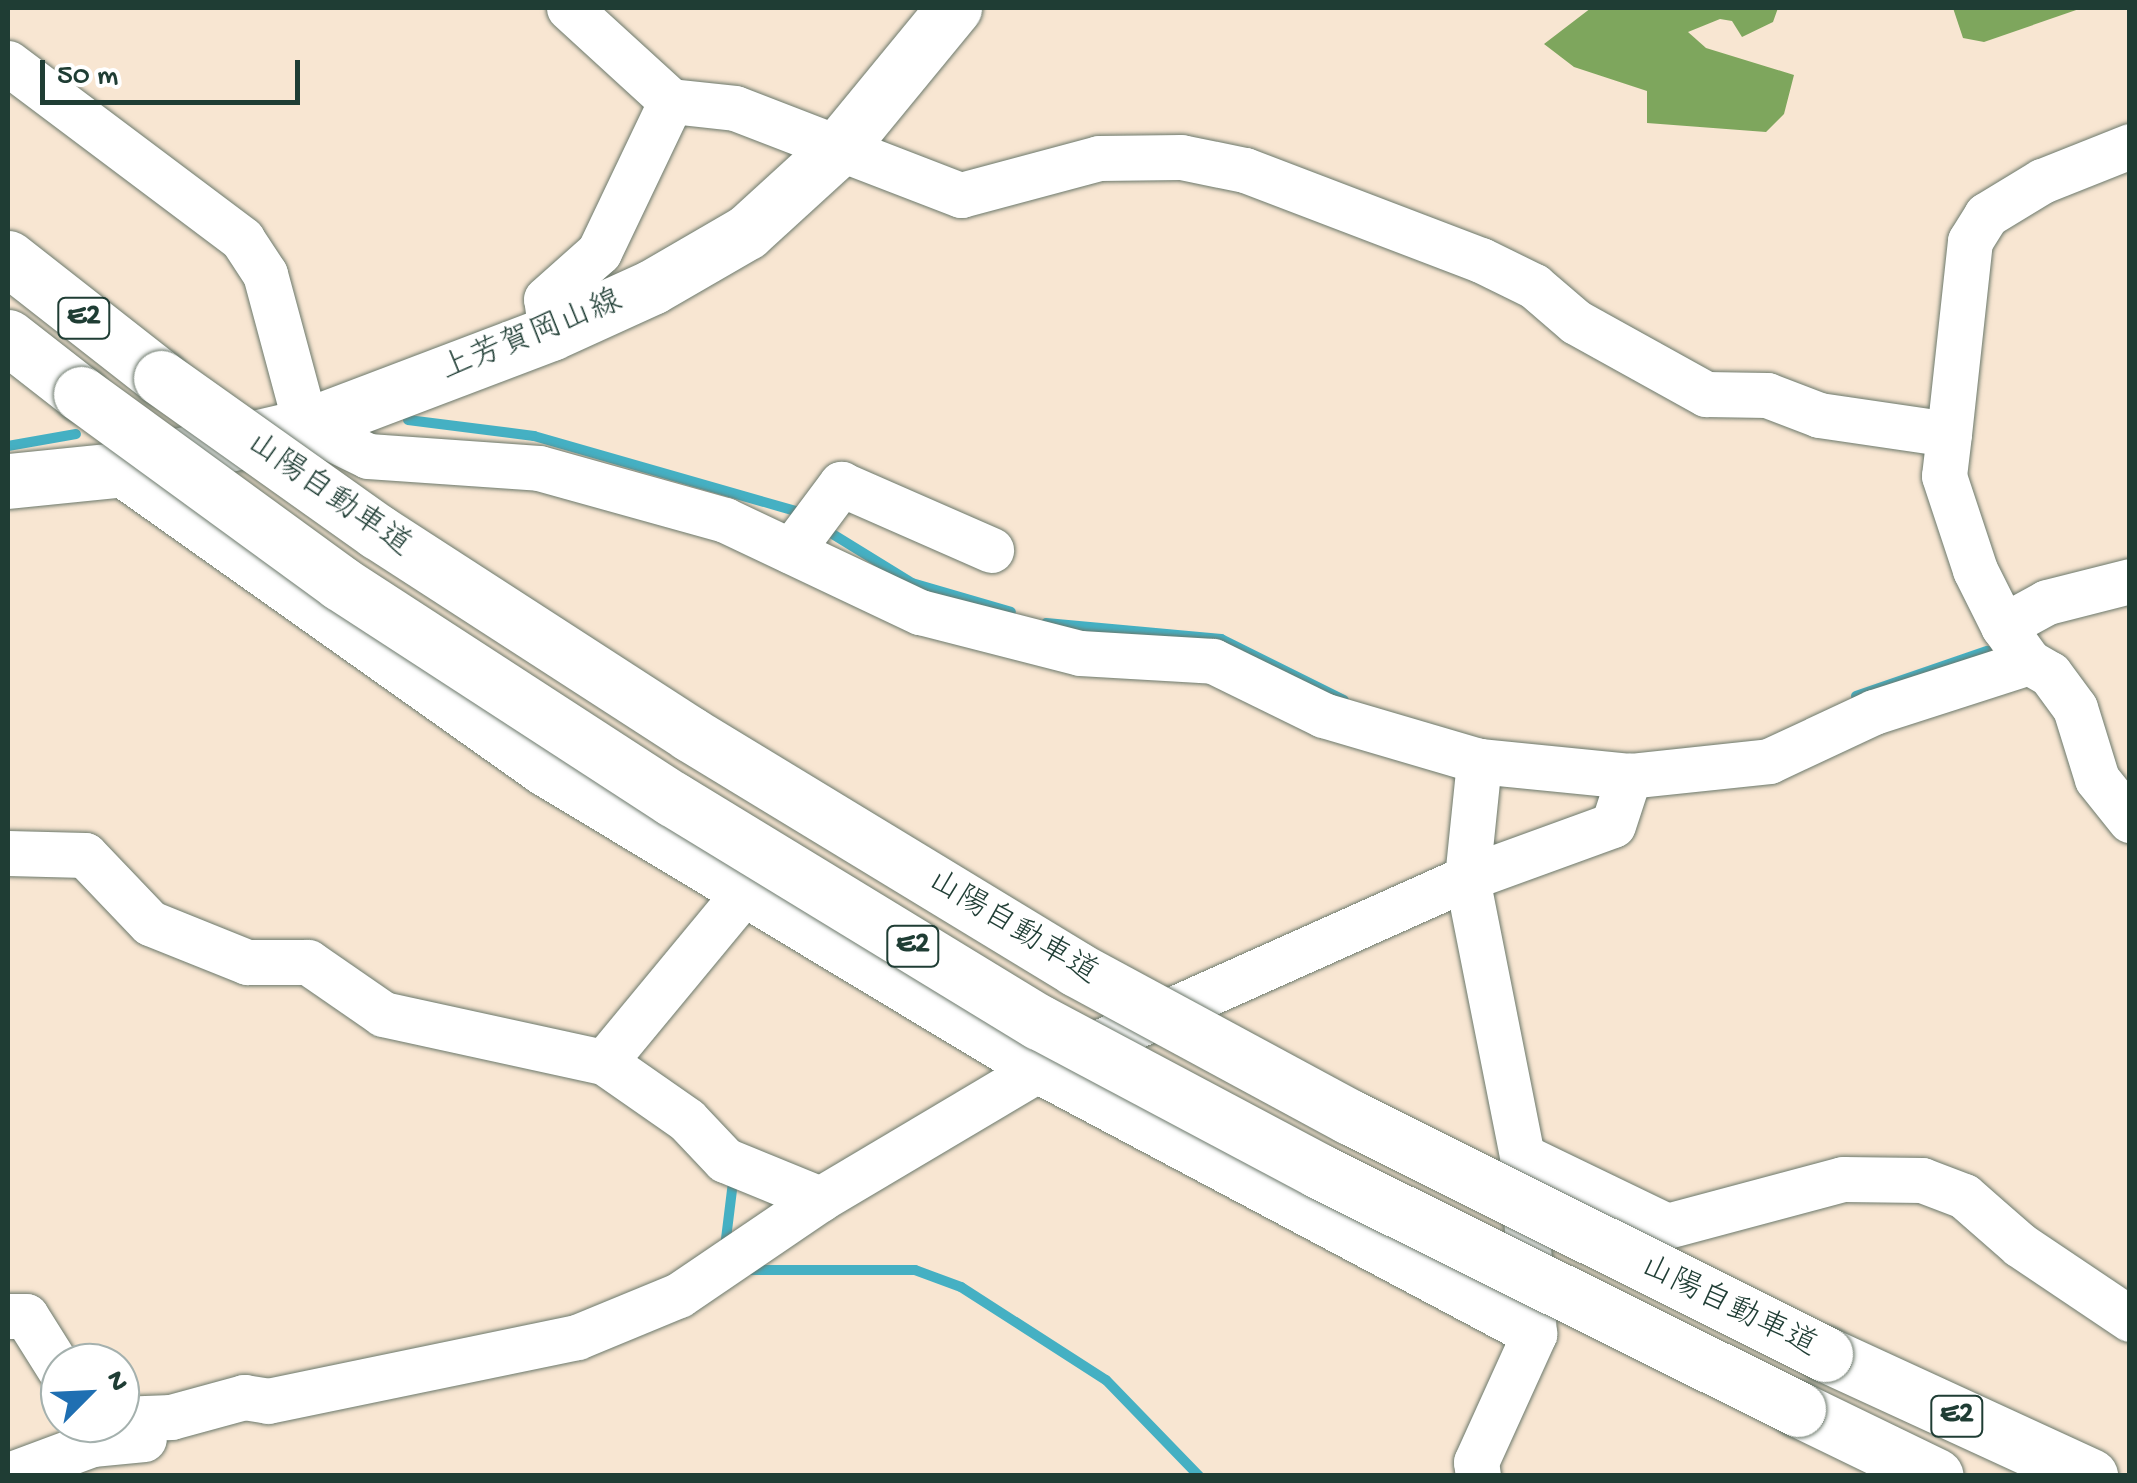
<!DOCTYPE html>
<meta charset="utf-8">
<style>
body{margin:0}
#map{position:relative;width:2137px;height:1483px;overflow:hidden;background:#f8e6d2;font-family:"Gochi Hand","Klee One",sans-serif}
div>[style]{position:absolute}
.forest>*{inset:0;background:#7ea65d}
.stream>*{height:10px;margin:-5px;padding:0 5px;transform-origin:5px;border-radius:5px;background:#45b0c3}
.roads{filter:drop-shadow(0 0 2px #6b786b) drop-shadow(0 0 2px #6b786b)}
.minor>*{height:45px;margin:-22.5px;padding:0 22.5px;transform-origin:22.5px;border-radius:22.5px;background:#fff}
.major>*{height:55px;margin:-27.5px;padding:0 27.5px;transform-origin:27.5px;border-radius:27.5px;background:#fff}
.highway>*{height:55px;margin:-27.5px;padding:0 27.5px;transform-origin:27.5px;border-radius:27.5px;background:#fff}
.bridges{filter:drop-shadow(0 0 2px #6b786b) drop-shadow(0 0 2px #6b786b)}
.highway-bridge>*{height:55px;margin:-27.5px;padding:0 27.5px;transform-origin:27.5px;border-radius:27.5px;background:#fff}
span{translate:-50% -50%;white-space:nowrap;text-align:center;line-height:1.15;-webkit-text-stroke:8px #fff;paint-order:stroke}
.shield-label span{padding:2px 8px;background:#fff;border:2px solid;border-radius:8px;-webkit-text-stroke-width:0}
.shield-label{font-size:30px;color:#1f3d34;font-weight:700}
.street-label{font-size:32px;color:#1f3d34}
.frame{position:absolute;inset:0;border:10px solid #1f3d34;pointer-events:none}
.north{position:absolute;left:40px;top:1343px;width:100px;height:100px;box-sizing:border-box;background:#fff;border:2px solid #a5b1ae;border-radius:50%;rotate:66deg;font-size:28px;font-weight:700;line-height:40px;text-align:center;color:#1f3d34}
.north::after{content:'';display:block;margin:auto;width:35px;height:45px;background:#1f6fb2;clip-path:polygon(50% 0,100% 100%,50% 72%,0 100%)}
.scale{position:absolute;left:40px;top:60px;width:260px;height:45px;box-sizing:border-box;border:5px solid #1f3d34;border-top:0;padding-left:12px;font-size:30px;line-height:35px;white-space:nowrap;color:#1f3d34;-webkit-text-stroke:8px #fff;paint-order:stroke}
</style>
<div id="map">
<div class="forest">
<div style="clip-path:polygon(1591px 8px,1778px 8px,1773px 22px,1742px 37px,1732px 21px,1720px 19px,1688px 32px,1706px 48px,1794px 75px,1784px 114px,1766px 132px,1647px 123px,1647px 91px,1574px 67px,1544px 44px)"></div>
<div style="clip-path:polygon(1953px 8px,2082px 8px,1984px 42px,1963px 38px)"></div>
</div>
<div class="stream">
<div style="left:408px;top:420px;width:127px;rotate:7.2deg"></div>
<div style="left:534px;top:436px;width:279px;rotate:16deg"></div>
<div style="left:8px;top:446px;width:69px;rotate:-10deg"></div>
<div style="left:826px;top:530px;width:101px;rotate:31.6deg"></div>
<div style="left:912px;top:583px;width:103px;rotate:16.3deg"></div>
<div style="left:1046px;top:623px;width:176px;rotate:5.2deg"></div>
<div style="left:1221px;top:639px;width:137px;rotate:26.4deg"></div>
<div style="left:1856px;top:696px;width:139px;rotate:-19deg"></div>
<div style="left:725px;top:1247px;width:74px;rotate:-83deg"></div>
<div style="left:742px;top:1270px;width:173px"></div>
<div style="left:915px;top:1270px;width:49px;rotate:20.3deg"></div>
<div style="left:961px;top:1287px;width:172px;rotate:32.7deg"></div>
<div style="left:1106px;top:1380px;width:134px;rotate:45.9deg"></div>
</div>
<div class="roads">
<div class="minor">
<div style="left:569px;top:8px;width:138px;rotate:42.4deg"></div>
<div style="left:671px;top:101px;width:64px;rotate:6.2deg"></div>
<div style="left:735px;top:108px;width:242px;rotate:21.1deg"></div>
<div style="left:961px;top:195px;width:143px;rotate:-15deg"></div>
<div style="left:1099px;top:158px;width:82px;rotate:-0.7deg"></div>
<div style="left:1181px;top:157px;width:65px;rotate:11.5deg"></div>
<div style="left:1245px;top:170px;width:253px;rotate:20.9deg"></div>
<div style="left:1481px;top:260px;width:59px;rotate:26.1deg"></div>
<div style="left:1534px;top:286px;width:55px;rotate:40.6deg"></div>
<div style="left:1576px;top:322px;width:149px;rotate:29deg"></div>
<div style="left:1706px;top:394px;width:61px;rotate:0.9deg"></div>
<div style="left:1767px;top:395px;width:56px;rotate:21deg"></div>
<div style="left:1819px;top:415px;width:131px;rotate:8.3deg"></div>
<div style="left:1949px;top:434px;width:42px;rotate:96.8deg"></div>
<div style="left:1944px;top:476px;width:99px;rotate:71.7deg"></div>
<div style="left:1975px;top:570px;width:63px;rotate:63.4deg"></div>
<div style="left:8px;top:63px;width:293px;rotate:36.9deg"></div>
<div style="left:242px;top:239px;width:42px;rotate:56.7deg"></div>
<div style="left:265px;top:274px;width:157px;rotate:74.9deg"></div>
<div style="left:306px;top:426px;width:69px;rotate:25.8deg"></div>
<div style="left:368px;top:456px;width:171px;rotate:4deg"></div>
<div style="left:539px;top:468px;width:193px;rotate:15.6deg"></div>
<div style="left:725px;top:520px;width:216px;rotate:25.3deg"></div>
<div style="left:920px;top:612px;width:165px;rotate:14.4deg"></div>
<div style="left:1080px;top:653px;width:133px;rotate:3.4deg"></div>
<div style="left:1213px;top:661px;width:123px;rotate:26.1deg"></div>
<div style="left:1323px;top:715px;width:163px;rotate:16.4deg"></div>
<div style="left:1479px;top:761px;width:151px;rotate:5.7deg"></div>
<div style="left:1629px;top:776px;width:141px;rotate:-6.1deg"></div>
<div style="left:1769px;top:761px;width:116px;rotate:-25deg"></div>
<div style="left:1874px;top:712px;width:163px;rotate:-17.9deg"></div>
<div style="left:551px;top:333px;width:34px;rotate:-98deg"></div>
<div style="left:546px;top:299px;width:71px;rotate:-41.6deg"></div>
<div style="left:599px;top:252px;width:167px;rotate:-64.5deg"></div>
<div style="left:1949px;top:434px;width:194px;rotate:-83.8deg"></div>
<div style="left:1970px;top:241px;width:31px;rotate:-58deg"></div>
<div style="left:1986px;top:215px;width:66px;rotate:-31.3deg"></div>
<div style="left:2042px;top:181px;width:95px;rotate:-21.7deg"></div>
<div style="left:116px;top:470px;width:522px;rotate:35.33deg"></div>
<div style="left:542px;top:772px;width:578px;rotate:31.05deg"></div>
<div style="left:1037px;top:1070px;width:563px;rotate:27.98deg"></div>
<div style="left:791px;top:551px;width:84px;rotate:-53.3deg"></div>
<div style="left:841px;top:484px;width:164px;rotate:23.7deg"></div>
<div style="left:2130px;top:581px;width:86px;rotate:165.8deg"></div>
<div style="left:2047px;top:602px;width:50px;rotate:151.4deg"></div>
<div style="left:2003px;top:626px;width:44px;rotate:54.2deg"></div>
<div style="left:2029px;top:662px;width:24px;rotate:30deg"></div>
<div style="left:2050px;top:674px;width:42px;rotate:53.7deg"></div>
<div style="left:2075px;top:708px;width:74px;rotate:72.8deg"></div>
<div style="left:2097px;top:779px;width:53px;rotate:51.2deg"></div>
<div style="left:8px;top:853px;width:77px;rotate:1.5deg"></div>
<div style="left:85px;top:855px;width:94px;rotate:46.3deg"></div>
<div style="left:150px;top:923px;width:105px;rotate:21.9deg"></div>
<div style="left:247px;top:962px;width:61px"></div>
<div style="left:308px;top:962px;width:91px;rotate:34.7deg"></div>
<div style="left:383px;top:1014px;width:226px;rotate:12.3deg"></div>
<div style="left:604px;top:1062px;width:101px;rotate:34.9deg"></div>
<div style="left:687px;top:1120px;width:55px;rotate:46.5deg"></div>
<div style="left:725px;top:1160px;width:103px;rotate:22.3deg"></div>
<div style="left:604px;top:1062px;width:218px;rotate:-50.4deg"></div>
<div style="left:1522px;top:1156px;width:161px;rotate:25.8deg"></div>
<div style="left:1667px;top:1226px;width:182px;rotate:-15deg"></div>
<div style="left:1843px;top:1179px;width:79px;rotate:0.7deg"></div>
<div style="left:1922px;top:1180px;width:45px;rotate:20.9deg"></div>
<div style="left:1964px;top:1196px;width:74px;rotate:41.2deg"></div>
<div style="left:2020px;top:1245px;width:133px;rotate:33.9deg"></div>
<div style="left:8px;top:1316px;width:18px"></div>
<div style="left:26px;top:1316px;width:64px;rotate:57.8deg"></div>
<div style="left:120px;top:1419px;width:51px;rotate:-2.2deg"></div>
<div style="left:171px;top:1417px;width:76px;rotate:-15.3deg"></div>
<div style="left:244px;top:1397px;width:24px;rotate:9deg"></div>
<div style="left:268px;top:1401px;width:316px;rotate:-11.7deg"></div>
<div style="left:577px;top:1337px;width:110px;rotate:-22.4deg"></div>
<div style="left:679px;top:1295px;width:171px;rotate:-34.2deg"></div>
<div style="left:820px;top:1199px;width:252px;rotate:-30.7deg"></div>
<div style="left:1037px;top:1070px;width:471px;rotate:-24.1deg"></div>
<div style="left:1467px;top:878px;width:155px;rotate:-20deg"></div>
<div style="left:1613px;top:825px;width:52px;rotate:-71.9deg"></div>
<div style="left:14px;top:1473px;width:83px;rotate:-20.4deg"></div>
<div style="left:92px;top:1444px;width:52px;rotate:-5.5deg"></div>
<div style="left:1478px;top:1476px;width:14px;rotate:-98deg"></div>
<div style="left:1476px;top:1462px;width:141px;rotate:-65.6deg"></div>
<div style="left:1534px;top:1334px;width:178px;rotate:-93.9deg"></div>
<div style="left:1522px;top:1156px;width:283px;rotate:-101.2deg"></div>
<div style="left:1467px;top:878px;width:118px;rotate:-84.1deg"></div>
</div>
<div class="major">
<div style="left:8px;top:481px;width:109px;rotate:-5.8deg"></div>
<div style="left:116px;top:470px;width:195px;rotate:-13deg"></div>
<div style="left:306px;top:426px;width:262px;rotate:-20.8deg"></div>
<div style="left:551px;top:333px;width:111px;rotate:-24.5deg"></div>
<div style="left:652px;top:287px;width:110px;rotate:-30.1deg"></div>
<div style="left:747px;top:232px;width:123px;rotate:-42.4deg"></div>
<div style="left:838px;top:149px;width:183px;rotate:-50.6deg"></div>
</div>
<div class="highway">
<div style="left:8px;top:258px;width:194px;rotate:38.1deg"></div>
<div style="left:8px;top:337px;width:93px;rotate:38deg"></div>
<div style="left:1825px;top:1354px;width:292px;rotate:24.7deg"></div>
<div style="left:1798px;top:1409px;width:153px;rotate:25.9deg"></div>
</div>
</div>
<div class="bridges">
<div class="highway-bridge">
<div style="left:161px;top:378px;width:266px;rotate:35.4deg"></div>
<div style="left:378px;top:532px;width:372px;rotate:32.9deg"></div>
<div style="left:690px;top:734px;width:452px;rotate:31.3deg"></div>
<div style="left:1076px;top:969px;width:311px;rotate:28.4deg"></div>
<div style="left:1350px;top:1117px;width:531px;rotate:26.52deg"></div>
<div style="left:81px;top:394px;width:321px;rotate:36.1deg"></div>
<div style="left:340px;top:583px;width:397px;rotate:33deg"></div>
<div style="left:673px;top:799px;width:429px;rotate:31.4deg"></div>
<div style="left:1039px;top:1022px;width:317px;rotate:28deg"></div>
<div style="left:1319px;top:1171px;width:535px;rotate:26.42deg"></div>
</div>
</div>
<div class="shield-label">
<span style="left:84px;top:318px">E2</span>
<span style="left:913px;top:946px">E2</span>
<span style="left:1957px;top:1416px">E2</span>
</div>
<div class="street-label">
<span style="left:532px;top:337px;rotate:-22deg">上芳賀岡山線</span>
<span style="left:328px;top:496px;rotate:35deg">山陽自動車道</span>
<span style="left:1012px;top:929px;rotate:31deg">山陽自動車道</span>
<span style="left:1728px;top:1308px;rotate:26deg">山陽自動車道</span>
</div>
<div class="frame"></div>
<div class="north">N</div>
<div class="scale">50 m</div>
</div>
